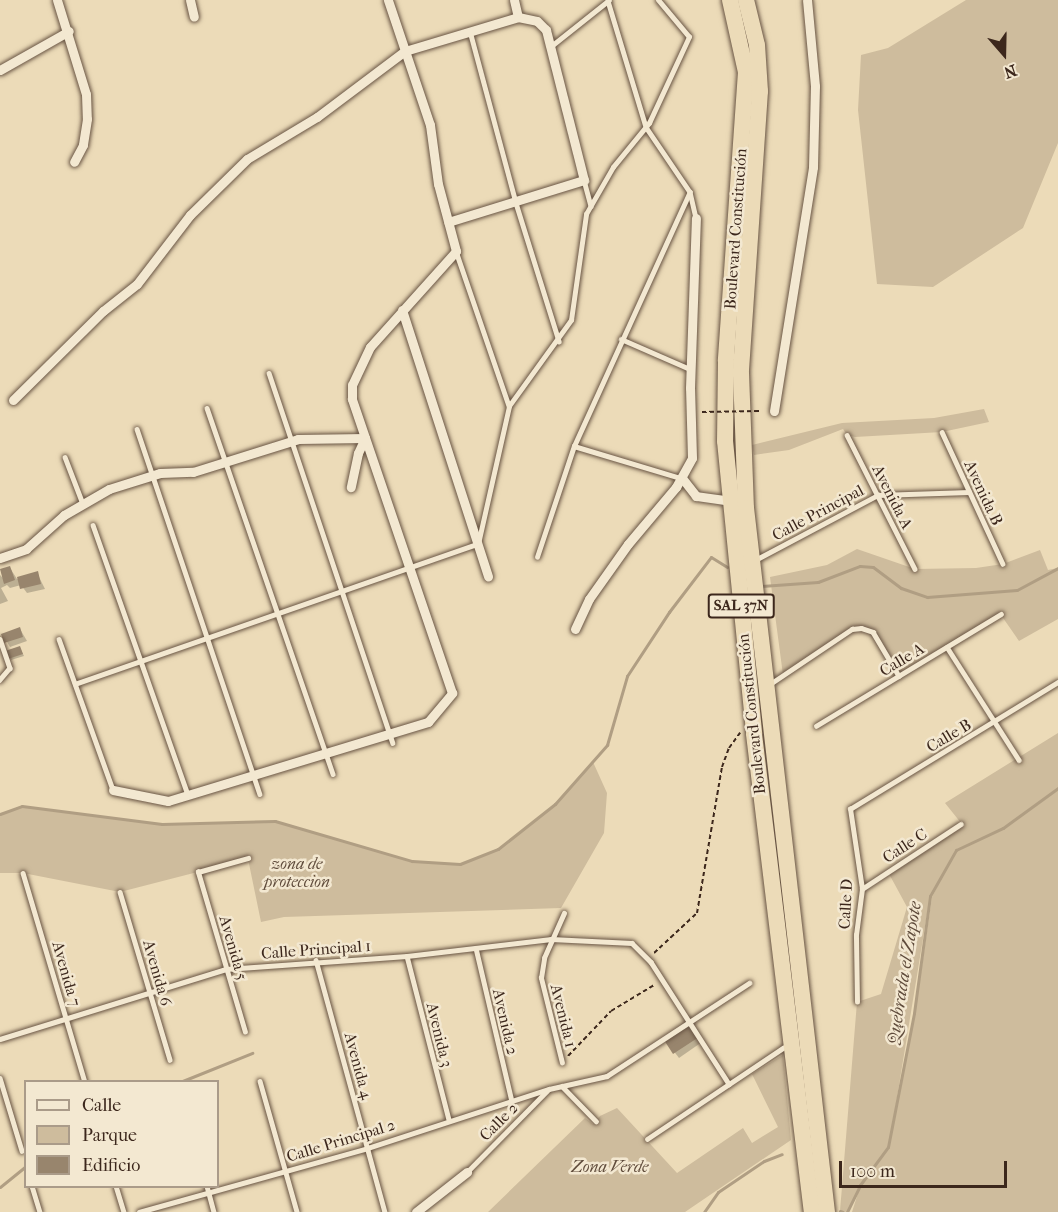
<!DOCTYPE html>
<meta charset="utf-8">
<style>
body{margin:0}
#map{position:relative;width:1058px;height:1212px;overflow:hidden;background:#ecdbb8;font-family:"IM FELL French Canon",serif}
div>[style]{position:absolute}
.green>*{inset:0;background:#cebc9d}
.shadow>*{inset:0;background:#0003}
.stream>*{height:3px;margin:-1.5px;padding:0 1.5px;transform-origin:1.5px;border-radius:1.5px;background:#b09e83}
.building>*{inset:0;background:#98856d}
.path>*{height:2px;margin-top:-1px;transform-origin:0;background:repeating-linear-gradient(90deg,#3c271c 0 4.5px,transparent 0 7.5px)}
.roads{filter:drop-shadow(0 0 2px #685443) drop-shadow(0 0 2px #685443)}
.lane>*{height:4.5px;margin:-2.25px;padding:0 2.25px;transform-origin:2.25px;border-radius:2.25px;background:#f3e8d1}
.street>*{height:9px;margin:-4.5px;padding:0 4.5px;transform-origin:4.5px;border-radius:4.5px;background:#f3e8d1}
.highway>*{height:16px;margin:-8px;padding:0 8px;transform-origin:8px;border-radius:8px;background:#ecdbb8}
.path-bridge>*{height:2px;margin-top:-1px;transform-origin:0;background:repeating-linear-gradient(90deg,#3c271c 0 4.5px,transparent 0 7.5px)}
span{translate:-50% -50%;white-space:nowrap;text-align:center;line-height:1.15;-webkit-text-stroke:5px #f3e8d1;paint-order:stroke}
.shield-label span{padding:2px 4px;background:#f3e8d1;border:2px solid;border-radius:4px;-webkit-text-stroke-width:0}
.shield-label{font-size:15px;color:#3c271c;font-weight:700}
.street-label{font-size:16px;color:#3c271c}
.park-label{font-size:16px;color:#604c3c;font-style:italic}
.water-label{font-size:18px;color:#5f4b3b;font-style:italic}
.legend{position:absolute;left:24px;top:1080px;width:195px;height:108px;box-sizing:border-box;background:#f3e8d1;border:2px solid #aa9b89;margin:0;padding:8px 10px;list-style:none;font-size:18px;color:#3c271c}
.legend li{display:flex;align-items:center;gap:12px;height:30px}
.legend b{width:30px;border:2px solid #aa9b89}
.north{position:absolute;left:974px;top:24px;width:60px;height:60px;-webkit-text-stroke:4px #f3e8d1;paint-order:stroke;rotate:160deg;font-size:16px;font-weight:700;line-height:24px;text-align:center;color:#3c271c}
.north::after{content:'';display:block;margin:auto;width:21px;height:27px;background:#3c271c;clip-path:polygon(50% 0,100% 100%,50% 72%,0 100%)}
.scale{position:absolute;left:839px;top:1161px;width:168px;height:27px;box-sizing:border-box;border:3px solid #3c271c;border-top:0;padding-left:8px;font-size:18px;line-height:21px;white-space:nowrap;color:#3c271c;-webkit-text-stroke:4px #f3e8d1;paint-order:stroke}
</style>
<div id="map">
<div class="green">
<div style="clip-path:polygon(966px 0,1058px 0,1058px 143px,1023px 228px,933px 287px,877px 284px,858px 110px,861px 55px,888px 48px)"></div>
<div style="clip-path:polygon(984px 409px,989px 422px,942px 432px,855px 437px,847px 435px,843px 429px,789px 450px,754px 455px,752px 445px,842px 423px,934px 418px)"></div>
<div style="clip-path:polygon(857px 549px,915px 569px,976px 568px,1003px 564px,1040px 550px,1048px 570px,1058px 568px,1058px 619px,1019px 641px,1001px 615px,899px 676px,873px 632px,852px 629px,783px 675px,770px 577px,827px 565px)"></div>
<div style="clip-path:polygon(evenodd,1058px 733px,1058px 788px,1032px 809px,1058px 790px,1058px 1212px,852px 1212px,859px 1190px,847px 1212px,840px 1211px,857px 1002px,881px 994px,907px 907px,888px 872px,961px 823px,945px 803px,1058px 733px,939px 883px,932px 897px,915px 1014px,893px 1122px,930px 896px,939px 883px)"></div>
<div style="clip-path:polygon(593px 762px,607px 793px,604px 833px,561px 908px,284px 917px,261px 922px,248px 859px,120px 892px,23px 873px,0 873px,0 814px,22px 806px,162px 824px,275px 821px,412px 861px,460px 864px,498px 849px,555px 804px)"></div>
<div style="clip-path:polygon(783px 1055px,791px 1140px,685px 1212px,488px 1212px,585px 1118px,593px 1124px,600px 1116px,617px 1108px,677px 1173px,743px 1128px,752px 1143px,778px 1127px,752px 1074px)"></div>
</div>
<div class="shadow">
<div style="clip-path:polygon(10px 568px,17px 579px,37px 573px,45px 589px,27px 593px,21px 585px,10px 588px,7px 585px,1px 588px,8px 601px,0 604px,0 575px,3px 578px)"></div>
<div style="clip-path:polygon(20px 629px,27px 641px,10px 647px,3px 635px)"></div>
<div style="clip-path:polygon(20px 648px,24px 656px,11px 660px,9px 658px)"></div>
<div style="clip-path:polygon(694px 1030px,702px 1042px,679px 1058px,666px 1041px)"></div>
</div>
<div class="stream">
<div style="left:760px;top:586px;width:58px;rotate:-3.9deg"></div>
<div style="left:818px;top:582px;width:45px;rotate:-20.9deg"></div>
<div style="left:860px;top:566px;width:13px;rotate:4deg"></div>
<div style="left:873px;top:567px;width:35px;rotate:37deg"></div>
<div style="left:901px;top:588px;width:28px;rotate:19deg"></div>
<div style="left:927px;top:597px;width:90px;rotate:-4.4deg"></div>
<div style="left:1017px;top:590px;width:47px;rotate:-28.2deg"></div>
<div style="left:0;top:814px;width:23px;rotate:-20deg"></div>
<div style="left:22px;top:806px;width:141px;rotate:7.3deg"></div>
<div style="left:162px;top:824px;width:113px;rotate:-1.5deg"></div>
<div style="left:275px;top:821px;width:143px;rotate:16.3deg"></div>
<div style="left:412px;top:861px;width:48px;rotate:3.6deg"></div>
<div style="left:460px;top:864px;width:41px;rotate:-21.5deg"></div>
<div style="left:498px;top:849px;width:73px;rotate:-38.3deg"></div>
<div style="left:555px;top:804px;width:79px;rotate:-48.6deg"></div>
<div style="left:607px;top:745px;width:72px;rotate:-73.8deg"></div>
<div style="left:627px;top:676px;width:77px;rotate:-56.7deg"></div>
<div style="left:669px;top:612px;width:69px;rotate:-52.6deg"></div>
<div style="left:711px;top:557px;width:19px;rotate:32deg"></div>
<div style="left:180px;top:1082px;width:78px;rotate:-21.9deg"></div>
<div style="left:0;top:1187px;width:33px;rotate:-39deg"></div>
<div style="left:840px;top:1211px;width:3px;rotate:18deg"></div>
<div style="left:704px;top:1212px;width:24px;rotate:-55deg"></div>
<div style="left:718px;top:1192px;width:55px;rotate:-34deg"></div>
<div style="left:764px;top:1161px;width:19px;rotate:-21deg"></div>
<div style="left:847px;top:1212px;width:30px;rotate:-64deg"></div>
<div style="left:860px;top:1185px;width:47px;rotate:-53.6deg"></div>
<div style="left:888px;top:1147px;width:136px;rotate:-79deg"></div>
<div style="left:914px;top:1013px;width:118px;rotate:-82.2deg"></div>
<div style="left:930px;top:896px;width:53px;rotate:-60.5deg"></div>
<div style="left:956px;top:850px;width:52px;rotate:-25.1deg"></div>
<div style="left:1003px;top:828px;width:68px;rotate:-36deg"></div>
</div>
<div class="building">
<div style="clip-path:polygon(10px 566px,15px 580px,4px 584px,0 569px)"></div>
<div style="clip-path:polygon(38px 571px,41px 584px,20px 589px,17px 577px)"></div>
<div style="clip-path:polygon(20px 627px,23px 637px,4px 643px,1px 634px)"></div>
<div style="clip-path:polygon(20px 646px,23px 654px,8px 659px,5px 651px)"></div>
<div style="clip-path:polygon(690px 1023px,699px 1037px,673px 1054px,664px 1040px)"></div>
</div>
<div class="path">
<div style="left:654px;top:953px;width:59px;rotate:-42.9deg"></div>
<div style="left:697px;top:913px;width:148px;rotate:-80.3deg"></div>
<div style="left:722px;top:767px;width:20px;rotate:-70deg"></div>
<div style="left:729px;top:748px;width:19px;rotate:-54deg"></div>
<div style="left:568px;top:1056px;width:62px;rotate:-46.3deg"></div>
<div style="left:611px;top:1011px;width:52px;rotate:-31deg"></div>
</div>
<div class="roads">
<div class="lane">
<div style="left:608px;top:1px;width:132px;rotate:73.2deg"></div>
<div style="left:646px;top:127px;width:78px;rotate:55.9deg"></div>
<div style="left:690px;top:192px;width:27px;rotate:77deg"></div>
<div style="left:470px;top:31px;width:178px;rotate:75deg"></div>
<div style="left:516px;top:203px;width:145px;rotate:72.7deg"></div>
<div style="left:550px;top:47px;width:75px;rotate:-38.5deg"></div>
<div style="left:584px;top:180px;width:27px;rotate:75deg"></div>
<div style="left:456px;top:251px;width:164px;rotate:71.1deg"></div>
<div style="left:621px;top:339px;width:75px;rotate:23.5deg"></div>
<div style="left:269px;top:373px;width:390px;rotate:71.5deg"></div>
<div style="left:207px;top:408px;width:387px;rotate:71deg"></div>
<div style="left:137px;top:429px;width:385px;rotate:71.4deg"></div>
<div style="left:942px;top:432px;width:145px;rotate:65.2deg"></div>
<div style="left:847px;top:435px;width:150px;rotate:63.1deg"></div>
<div style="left:574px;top:446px;width:112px;rotate:16.7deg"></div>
<div style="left:65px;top:457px;width:50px;rotate:69deg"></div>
<div style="left:93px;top:525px;width:286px;rotate:70.6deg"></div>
<div style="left:537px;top:557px;width:117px;rotate:-71.6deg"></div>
<div style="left:574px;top:446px;width:279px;rotate:-65.5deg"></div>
<div style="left:757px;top:559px;width:137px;rotate:-27.9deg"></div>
<div style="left:878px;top:495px;width:91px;rotate:-1.9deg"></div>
<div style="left:0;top:639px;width:31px;rotate:71deg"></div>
<div style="left:10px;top:668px;width:16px;rotate:130deg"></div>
<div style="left:59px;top:639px;width:160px;rotate:70.3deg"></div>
<div style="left:947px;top:647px;width:134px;rotate:57.5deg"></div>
<div style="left:75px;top:684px;width:427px;rotate:-19.2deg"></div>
<div style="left:478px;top:544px;width:141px;rotate:-77.3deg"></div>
<div style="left:509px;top:406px;width:106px;rotate:-54.2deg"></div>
<div style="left:571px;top:320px;width:107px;rotate:-81.9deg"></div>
<div style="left:586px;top:214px;width:54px;rotate:-60.1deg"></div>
<div style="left:613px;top:167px;width:57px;rotate:-50.7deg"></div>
<div style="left:649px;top:123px;width:95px;rotate:-65.1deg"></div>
<div style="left:689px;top:37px;width:48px;rotate:-130deg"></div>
<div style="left:770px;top:684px;width:99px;rotate:-33.9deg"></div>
<div style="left:852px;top:629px;width:9px;rotate:-6deg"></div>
<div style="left:861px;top:628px;width:13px;rotate:18deg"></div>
<div style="left:873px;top:632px;width:51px;rotate:59.4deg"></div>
<div style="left:816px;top:726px;width:216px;rotate:-31.2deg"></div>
<div style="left:23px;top:873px;width:218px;rotate:73.5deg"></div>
<div style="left:862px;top:889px;width:118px;rotate:-33.3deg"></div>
<div style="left:120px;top:892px;width:175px;rotate:73.4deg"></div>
<div style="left:476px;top:948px;width:157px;rotate:76.8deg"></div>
<div style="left:407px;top:956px;width:168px;rotate:75.6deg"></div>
<div style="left:316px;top:960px;width:261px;rotate:74.7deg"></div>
<div style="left:857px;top:1002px;width:67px;rotate:-90.9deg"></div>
<div style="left:856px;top:935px;width:46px;rotate:-82.6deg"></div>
<div style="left:862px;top:889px;width:81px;rotate:-98.5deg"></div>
<div style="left:850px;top:809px;width:244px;rotate:-31.4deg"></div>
<div style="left:245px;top:1032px;width:167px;rotate:-106.4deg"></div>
<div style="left:198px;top:872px;width:52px;rotate:-15.6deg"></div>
<div style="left:0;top:1039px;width:237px;rotate:-17.2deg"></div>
<div style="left:226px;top:969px;width:181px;rotate:-4.1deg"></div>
<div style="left:407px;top:956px;width:145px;rotate:-6.7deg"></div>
<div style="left:551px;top:939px;width:81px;rotate:2.8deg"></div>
<div style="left:632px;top:943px;width:27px;rotate:45deg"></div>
<div style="left:651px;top:962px;width:145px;rotate:57.4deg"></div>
<div style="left:562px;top:1063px;width:88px;rotate:-103.9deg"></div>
<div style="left:541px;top:978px;width:20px;rotate:-81deg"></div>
<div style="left:544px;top:958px;width:49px;rotate:-66deg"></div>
<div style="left:0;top:1078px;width:76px;rotate:73.2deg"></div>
<div style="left:260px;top:1081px;width:136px;rotate:74.2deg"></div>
<div style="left:562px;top:1086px;width:49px;rotate:45.8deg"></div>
<div style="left:647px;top:1139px;width:164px;rotate:-33.8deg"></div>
<div style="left:467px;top:1172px;width:114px;rotate:-45.4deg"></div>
<div style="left:32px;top:1186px;width:27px;rotate:73deg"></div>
<div style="left:116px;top:1186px;width:27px;rotate:73deg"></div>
<div style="left:207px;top:1186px;width:27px;rotate:75deg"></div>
<div style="left:139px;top:1212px;width:238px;rotate:-15.6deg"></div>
<div style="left:368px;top:1148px;width:190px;rotate:-18.1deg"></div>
<div style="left:549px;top:1089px;width:59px;rotate:-12.6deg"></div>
<div style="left:607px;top:1076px;width:170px;rotate:-33.2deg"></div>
</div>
<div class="street">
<div style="left:57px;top:0;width:98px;rotate:72.9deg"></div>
<div style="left:86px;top:94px;width:25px;rotate:88deg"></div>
<div style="left:87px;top:119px;width:26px;rotate:99deg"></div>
<div style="left:83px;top:145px;width:19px;rotate:118deg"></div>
<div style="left:190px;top:0;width:17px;rotate:77deg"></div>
<div style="left:514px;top:0;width:17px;rotate:77deg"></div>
<div style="left:0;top:70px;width:79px;rotate:-29.5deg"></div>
<div style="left:402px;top:310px;width:280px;rotate:72.1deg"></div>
<div style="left:13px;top:400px;width:127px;rotate:-44.7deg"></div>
<div style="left:103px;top:311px;width:43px;rotate:-38.5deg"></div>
<div style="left:137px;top:284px;width:87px;rotate:-52.5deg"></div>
<div style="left:190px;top:215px;width:80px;rotate:-44.5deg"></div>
<div style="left:247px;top:159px;width:82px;rotate:-31deg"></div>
<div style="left:317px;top:117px;width:110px;rotate:-36.9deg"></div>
<div style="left:405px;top:51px;width:118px;rotate:-16.7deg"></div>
<div style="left:518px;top:17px;width:19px;rotate:12deg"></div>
<div style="left:537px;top:21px;width:13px;rotate:45deg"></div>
<div style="left:546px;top:30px;width:155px;rotate:75.8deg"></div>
<div style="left:584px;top:180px;width:142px;rotate:162.8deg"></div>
<div style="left:774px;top:411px;width:247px;rotate:-80.9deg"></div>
<div style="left:813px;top:167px;width:81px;rotate:-88.6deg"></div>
<div style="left:815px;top:86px;width:86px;rotate:-95.3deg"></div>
<div style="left:682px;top:478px;width:23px;rotate:52deg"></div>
<div style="left:696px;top:496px;width:35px;rotate:8deg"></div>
<div style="left:0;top:558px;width:28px;rotate:-19deg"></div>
<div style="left:26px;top:549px;width:51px;rotate:-41.8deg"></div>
<div style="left:64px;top:515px;width:52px;rotate:-30deg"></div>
<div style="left:109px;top:489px;width:53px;rotate:-17.4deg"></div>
<div style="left:160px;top:473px;width:33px;rotate:-2deg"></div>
<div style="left:193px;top:472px;width:110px;rotate:-17.4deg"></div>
<div style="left:298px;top:439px;width:67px;rotate:-0.9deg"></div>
<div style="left:365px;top:438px;width:17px;rotate:115deg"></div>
<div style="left:358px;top:453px;width:35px;rotate:102deg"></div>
<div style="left:575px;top:629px;width:33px;rotate:-65deg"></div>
<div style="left:589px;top:599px;width:67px;rotate:-54.7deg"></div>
<div style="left:628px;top:544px;width:75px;rotate:-49.9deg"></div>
<div style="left:676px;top:487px;width:33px;rotate:-61deg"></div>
<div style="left:692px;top:458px;width:70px;rotate:-91.6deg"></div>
<div style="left:690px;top:388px;width:170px;rotate:-88deg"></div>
<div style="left:113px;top:790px;width:56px;rotate:11.3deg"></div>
<div style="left:168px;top:801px;width:272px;rotate:-16.9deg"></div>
<div style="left:428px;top:722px;width:38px;rotate:-50deg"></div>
<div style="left:452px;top:693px;width:311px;rotate:-108.8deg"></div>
<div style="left:352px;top:399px;width:14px;rotate:-90deg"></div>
<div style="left:352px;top:385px;width:42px;rotate:-64.7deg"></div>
<div style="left:370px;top:347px;width:129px;rotate:-48.1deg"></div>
<div style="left:456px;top:251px;width:69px;rotate:-105deg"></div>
<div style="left:438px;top:184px;width:60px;rotate:-97.7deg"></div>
<div style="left:430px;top:125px;width:132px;rotate:-108.6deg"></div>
<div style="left:416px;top:1212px;width:65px;rotate:-38.1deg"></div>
</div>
<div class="highway">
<div style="left:730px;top:0;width:74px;rotate:77.5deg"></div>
<div style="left:746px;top:72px;width:290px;rotate:94deg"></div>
<div style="left:726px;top:361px;width:80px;rotate:90.7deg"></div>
<div style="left:725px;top:441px;width:294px;rotate:84.3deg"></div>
<div style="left:754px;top:734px;width:482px;rotate:83.1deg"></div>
<div style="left:746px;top:0;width:46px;rotate:76.3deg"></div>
<div style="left:757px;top:45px;width:46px;rotate:86.3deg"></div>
<div style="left:760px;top:91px;width:283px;rotate:93.9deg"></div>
<div style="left:741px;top:373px;width:135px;rotate:87.9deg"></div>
<div style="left:746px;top:508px;width:709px;rotate:83.44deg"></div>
</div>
</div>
<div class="path-bridge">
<div style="left:702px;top:412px;width:57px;rotate:-1deg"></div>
</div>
<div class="shield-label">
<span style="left:741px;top:606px">SAL 37N</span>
</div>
<div class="street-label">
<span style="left:736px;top:229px;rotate:-86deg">Boulevard Constitución</span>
<span style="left:983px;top:493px;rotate:65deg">Avenida B</span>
<span style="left:892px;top:497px;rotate:63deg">Avenida A</span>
<span style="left:818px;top:513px;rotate:-28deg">Calle Principal</span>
<span style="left:902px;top:660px;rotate:-31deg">Calle A</span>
<span style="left:752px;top:714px;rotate:-96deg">Boulevard Constitución</span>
<span style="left:949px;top:736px;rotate:-31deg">Calle B</span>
<span style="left:905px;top:846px;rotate:-33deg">Calle C</span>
<span style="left:846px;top:904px;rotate:-87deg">Calle D</span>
<span style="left:233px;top:948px;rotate:74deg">Avenida 5</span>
<span style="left:316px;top:950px;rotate:-4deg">Calle Principal 1</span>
<span style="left:157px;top:973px;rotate:74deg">Avenida 6</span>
<span style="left:66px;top:974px;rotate:74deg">Avenida 7</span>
<span style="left:563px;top:1016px;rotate:76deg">Avenida 1</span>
<span style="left:505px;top:1022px;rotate:77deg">Avenida 2</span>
<span style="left:439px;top:1035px;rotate:76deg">Avenida 3</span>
<span style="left:358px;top:1066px;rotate:75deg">Avenida 4</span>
<span style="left:499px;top:1122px;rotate:-45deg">Calle 2</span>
<span style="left:341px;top:1141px;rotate:-17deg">Calle Principal 2</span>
</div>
<div class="park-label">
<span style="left:297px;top:873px">zona de<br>proteccion</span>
<span style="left:610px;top:1167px">Zona Verde</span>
</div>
<div class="water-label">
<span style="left:905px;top:973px;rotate:-81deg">Quebrada el Zapote</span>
</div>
<ul class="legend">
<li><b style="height:8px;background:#f3e8d1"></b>Calle</li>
<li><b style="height:16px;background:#cebc9d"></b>Parque</li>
<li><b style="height:16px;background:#98856d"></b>Edificio</li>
</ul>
<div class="north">N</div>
<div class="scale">100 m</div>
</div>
